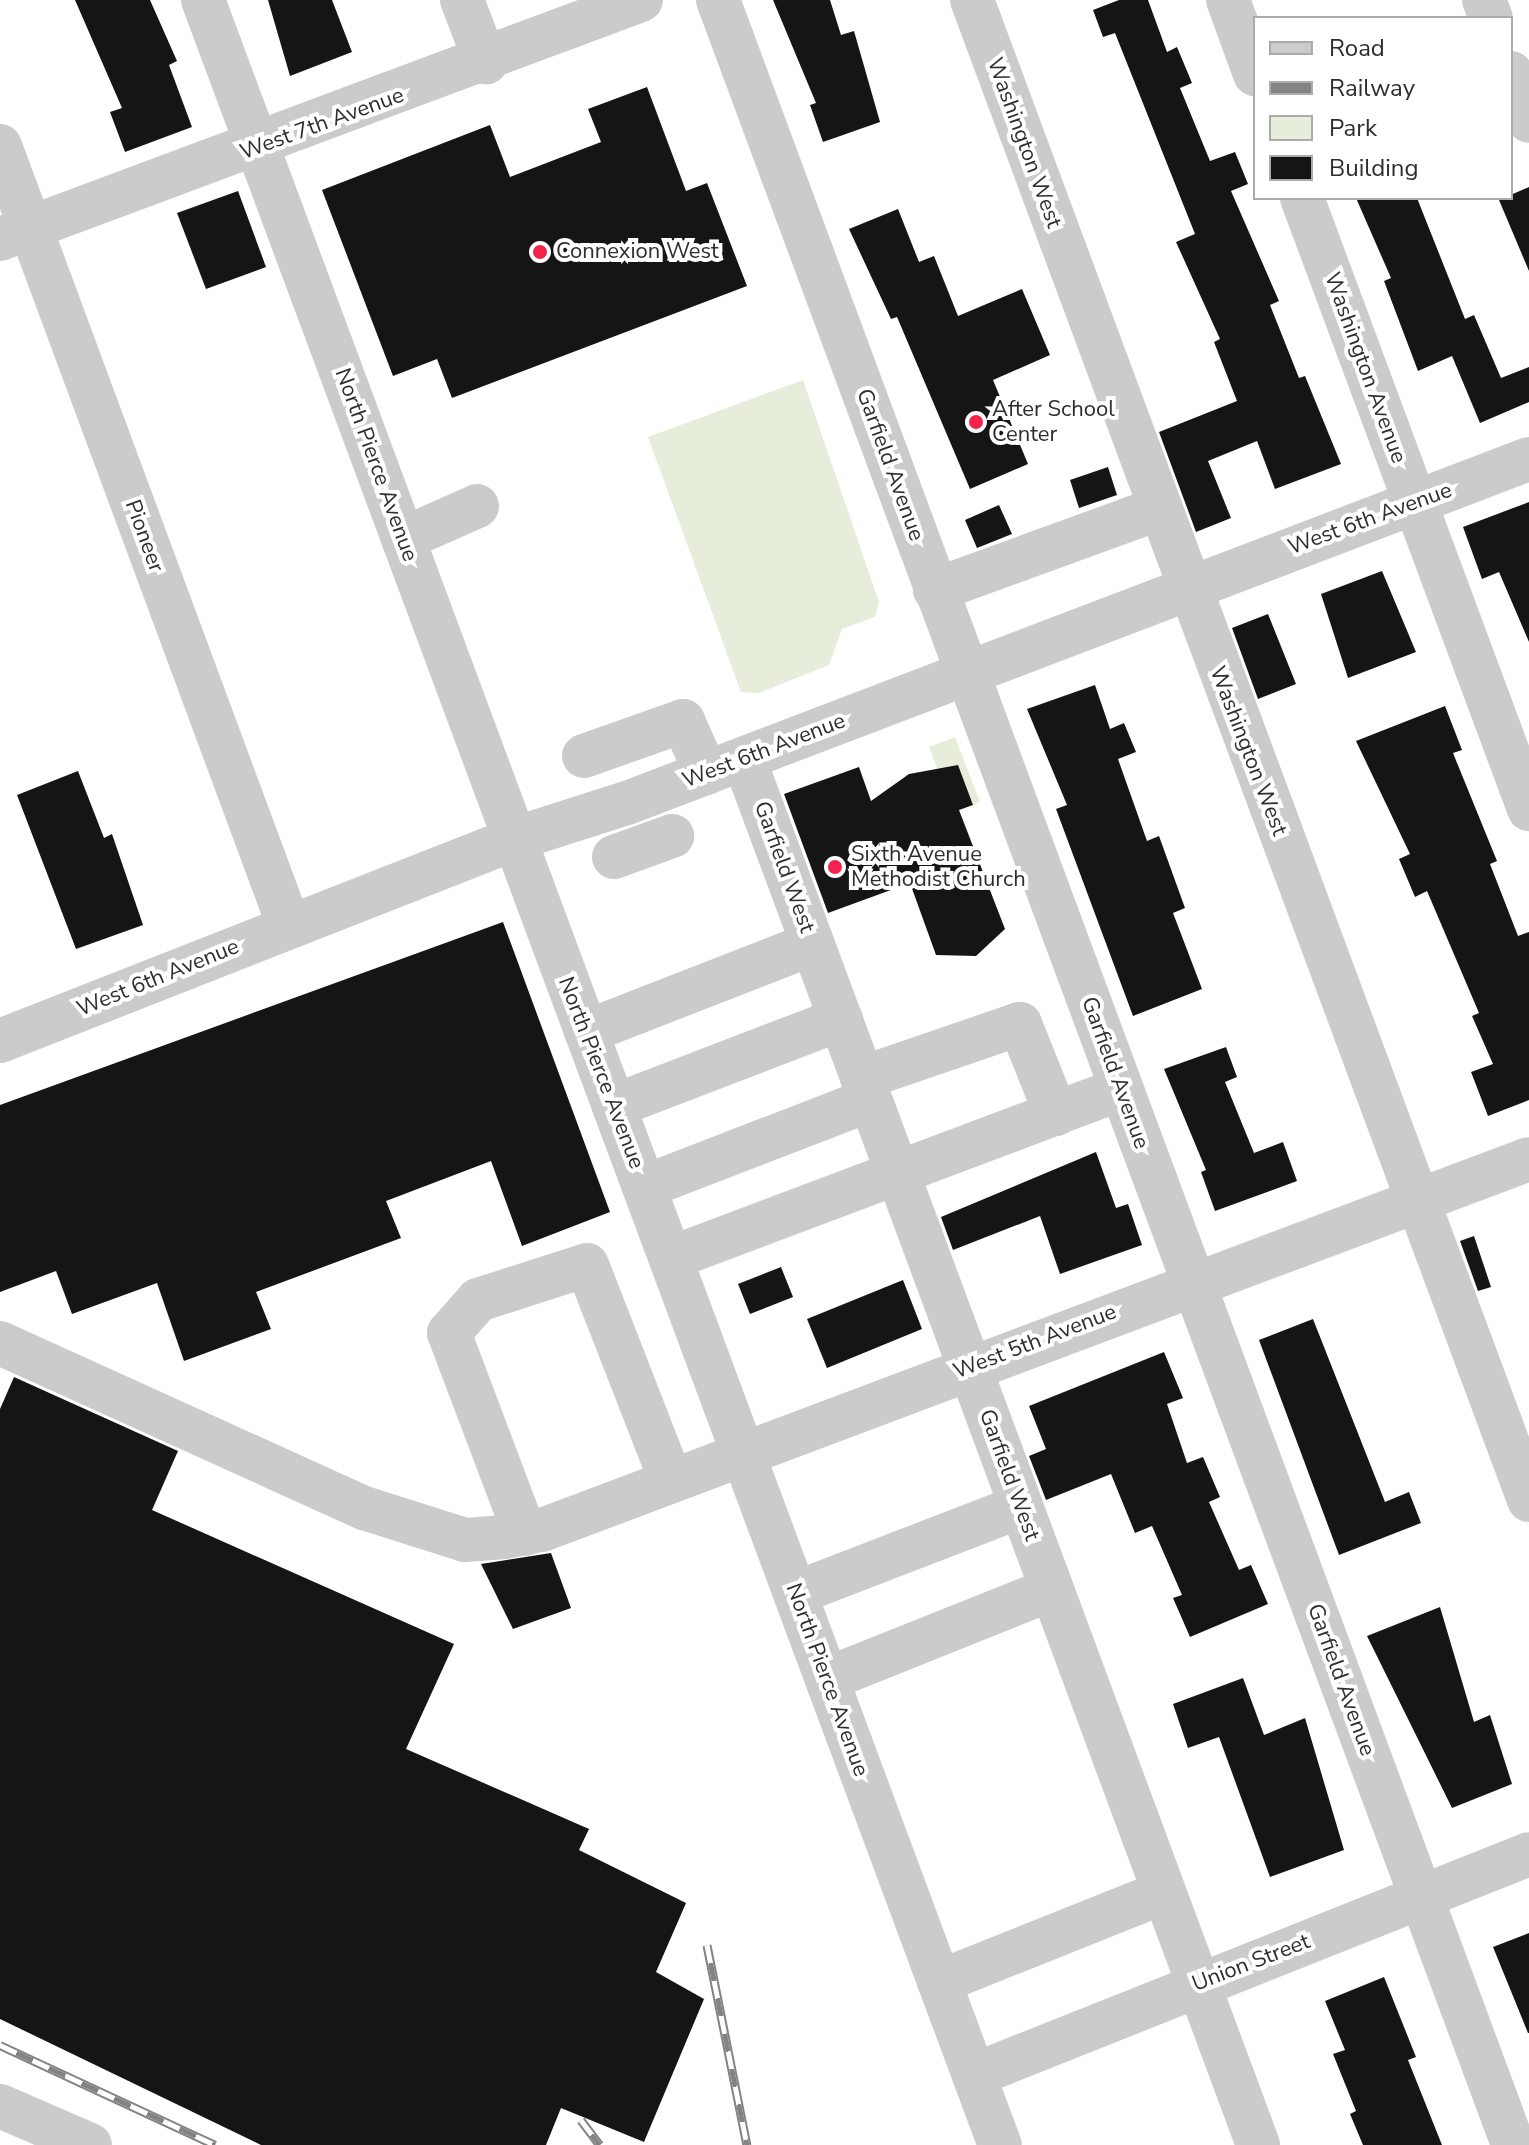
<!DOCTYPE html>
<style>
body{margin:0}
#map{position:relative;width:1529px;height:2145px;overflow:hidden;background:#fff;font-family:"Nunito Sans",sans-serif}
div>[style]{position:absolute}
.green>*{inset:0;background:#e7eddb}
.building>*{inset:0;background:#151515}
.minor>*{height:44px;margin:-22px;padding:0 22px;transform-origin:22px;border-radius:22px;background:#cbcbcb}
.rail>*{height:9px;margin-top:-4.5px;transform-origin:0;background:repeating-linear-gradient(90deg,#fff 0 18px,#838383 0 36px);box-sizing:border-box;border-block:2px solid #838383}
.dots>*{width:22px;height:22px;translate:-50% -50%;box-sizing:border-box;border:4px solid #fff;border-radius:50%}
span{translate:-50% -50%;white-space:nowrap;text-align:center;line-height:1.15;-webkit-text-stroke:8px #fff;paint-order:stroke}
.street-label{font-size:22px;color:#2e2e2e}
.poi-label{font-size:22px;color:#2e2e2e}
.left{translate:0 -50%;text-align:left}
.legend{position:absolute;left:1253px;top:16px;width:260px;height:184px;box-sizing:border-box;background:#fff;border:2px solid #ababab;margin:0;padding:10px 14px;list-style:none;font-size:24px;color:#2e2e2e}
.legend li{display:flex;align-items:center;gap:16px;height:40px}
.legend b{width:40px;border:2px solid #ababab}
</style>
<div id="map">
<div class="green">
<div style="clip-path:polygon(803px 380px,879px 602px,875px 617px,842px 629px,829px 665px,759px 693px,741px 692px,648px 437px)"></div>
<div style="clip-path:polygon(955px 737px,980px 802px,973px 805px,958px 765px,938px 771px,929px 747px)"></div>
</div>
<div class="building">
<div style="clip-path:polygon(75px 0,150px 0,177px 61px,169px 65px,192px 127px,125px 152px,110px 112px,122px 108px)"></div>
<div style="clip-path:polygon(268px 0,332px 0,352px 52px,290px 76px)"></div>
<div style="clip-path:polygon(773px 0,830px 0,841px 35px,854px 31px,880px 122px,823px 142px,810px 105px,816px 103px)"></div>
<div style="clip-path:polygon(1119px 0,1148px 0,1167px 52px,1177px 47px,1192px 83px,1180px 88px,1210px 161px,1235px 152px,1248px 184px,1231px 191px,1279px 301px,1270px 305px,1299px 378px,1305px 376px,1341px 464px,1275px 489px,1257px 441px,1208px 461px,1231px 518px,1196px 532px,1159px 432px,1237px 401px,1214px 342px,1220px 339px,1176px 242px,1195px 234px,1115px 33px,1103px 37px,1093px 10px)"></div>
<div style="clip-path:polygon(647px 87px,686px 191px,707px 183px,747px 286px,452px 398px,437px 359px,393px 376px,322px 190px,490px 125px,510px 177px,601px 142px,588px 109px)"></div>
<div style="clip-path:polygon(1529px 187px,1529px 271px,1499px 200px)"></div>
<div style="clip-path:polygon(238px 191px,266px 267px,206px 289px,177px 213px)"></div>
<div style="clip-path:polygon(1356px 198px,1417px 198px,1465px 319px,1474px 315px,1501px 378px,1529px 367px,1529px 402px,1480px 423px,1452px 356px,1418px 371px,1384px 281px,1391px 278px)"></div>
<div style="clip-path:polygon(898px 209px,919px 262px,934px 256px,958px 316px,1022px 289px,1050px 355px,993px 380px,1028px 464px,970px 489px,897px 317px,891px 319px,849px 229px)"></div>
<div style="clip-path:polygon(1108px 467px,1117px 495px,1079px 508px,1070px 480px)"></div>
<div style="clip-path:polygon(1529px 502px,1529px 642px,1499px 572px,1482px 579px,1463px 527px)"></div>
<div style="clip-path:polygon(999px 505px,1012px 534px,977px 548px,965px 520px)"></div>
<div style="clip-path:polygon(1382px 571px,1416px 652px,1348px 678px,1321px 594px)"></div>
<div style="clip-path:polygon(1268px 614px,1296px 684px,1258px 699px,1232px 628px)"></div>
<div style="clip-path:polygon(1095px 685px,1110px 729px,1124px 723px,1136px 752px,1118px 759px,1147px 841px,1159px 836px,1185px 908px,1173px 913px,1202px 989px,1133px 1016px,1056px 809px,1067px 805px,1027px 709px)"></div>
<div style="clip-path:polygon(1445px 706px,1462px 750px,1453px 753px,1497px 861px,1490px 864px,1518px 936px,1529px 932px,1529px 1100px,1488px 1116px,1471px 1072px,1493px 1064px,1472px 1016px,1479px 1013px,1427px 891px,1415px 897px,1399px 859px,1410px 854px,1356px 741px)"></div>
<div style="clip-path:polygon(958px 765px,973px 805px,959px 810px,1005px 929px,976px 956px,936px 955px,910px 883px,828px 913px,784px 794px,859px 767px,871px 801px,909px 774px)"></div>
<div style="clip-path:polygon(78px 771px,104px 838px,112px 834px,143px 925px,76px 949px,17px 795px)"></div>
<div style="clip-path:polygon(503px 922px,610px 1212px,522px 1246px,491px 1161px,386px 1201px,401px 1238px,256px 1292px,271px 1329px,184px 1361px,157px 1283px,72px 1314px,56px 1271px,0 1292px,0 1105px)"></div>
<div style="clip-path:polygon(1226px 1047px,1237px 1077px,1225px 1082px,1254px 1153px,1283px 1142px,1297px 1181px,1215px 1211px,1201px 1172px,1206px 1170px,1164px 1069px)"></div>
<div style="clip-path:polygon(1096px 1152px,1116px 1208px,1128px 1204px,1142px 1245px,1060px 1274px,1040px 1216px,953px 1250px,941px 1217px)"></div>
<div style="clip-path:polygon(1474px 1236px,1491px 1287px,1478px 1291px,1460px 1241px)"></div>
<div style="clip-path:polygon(781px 1267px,793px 1297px,750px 1314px,738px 1284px)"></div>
<div style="clip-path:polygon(903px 1280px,922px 1329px,827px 1368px,807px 1319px)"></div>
<div style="clip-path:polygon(1313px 1319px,1385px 1502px,1409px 1492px,1421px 1523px,1339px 1555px,1259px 1340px)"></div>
<div style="clip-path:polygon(1164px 1352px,1183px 1398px,1167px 1404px,1187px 1463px,1203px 1457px,1220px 1497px,1209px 1502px,1239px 1570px,1251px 1565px,1268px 1604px,1190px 1637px,1173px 1598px,1182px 1595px,1152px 1526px,1135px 1533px,1111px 1474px,1046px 1500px,1029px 1456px,1046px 1449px,1029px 1406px)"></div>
<div style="clip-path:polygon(14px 1377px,178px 1451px,152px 1510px,454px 1644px,406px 1749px,589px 1829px,579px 1850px,686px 1903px,656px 1972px,704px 1999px,644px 2142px,561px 2108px,546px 2145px,261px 2145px,0 2019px,0 1409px)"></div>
<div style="clip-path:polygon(551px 1553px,571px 1608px,513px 1629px,481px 1564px)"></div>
<div style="clip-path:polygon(1440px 1607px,1474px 1722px,1490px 1715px,1512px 1784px,1452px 1808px,1367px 1636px)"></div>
<div style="clip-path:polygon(1243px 1678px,1264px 1735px,1305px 1718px,1344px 1850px,1270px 1877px,1219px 1737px,1188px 1748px,1173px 1704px)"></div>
<div style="clip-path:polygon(1529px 1933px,1529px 2033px,1528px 2033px,1493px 1947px)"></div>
<div style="clip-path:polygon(1384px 1977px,1416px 2057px,1408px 2060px,1442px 2145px,1363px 2145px,1350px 2114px,1356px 2111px,1333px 2054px,1345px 2050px,1325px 2001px)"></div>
</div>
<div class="minor">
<div style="left:203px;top:0;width:2288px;rotate:69.62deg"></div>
<div style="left:462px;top:0;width:67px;rotate:69.1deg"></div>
<div style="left:718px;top:0;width:2288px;rotate:69.66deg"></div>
<div style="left:972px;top:0;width:1600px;rotate:69.63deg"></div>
<div style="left:1228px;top:0;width:79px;rotate:70deg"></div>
<div style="left:1484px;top:0;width:19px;rotate:69deg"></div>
<div style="left:1511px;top:73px;width:51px;rotate:69.4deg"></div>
<div style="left:0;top:146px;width:832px;rotate:69.67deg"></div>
<div style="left:1302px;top:198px;width:652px;rotate:69.62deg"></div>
<div style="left:0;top:239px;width:684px;rotate:-20.45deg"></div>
<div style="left:403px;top:539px;width:81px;rotate:-24deg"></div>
<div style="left:935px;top:590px;width:236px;rotate:-20deg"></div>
<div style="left:584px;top:756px;width:105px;rotate:-19.5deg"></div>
<div style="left:683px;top:721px;width:57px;rotate:66.1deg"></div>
<div style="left:744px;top:759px;width:1478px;rotate:69.65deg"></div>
<div style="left:614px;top:857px;width:62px;rotate:-19.9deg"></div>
<div style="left:586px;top:1032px;width:243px;rotate:-21.3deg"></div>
<div style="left:0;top:1041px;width:552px;rotate:-21.45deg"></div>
<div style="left:514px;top:839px;width:119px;rotate:-17.7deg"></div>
<div style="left:627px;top:803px;width:965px;rotate:-20.88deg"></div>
<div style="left:862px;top:1078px;width:167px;rotate:-18.9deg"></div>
<div style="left:1020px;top:1024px;width:97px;rotate:68.2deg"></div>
<div style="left:614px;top:1106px;width:243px;rotate:-21deg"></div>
<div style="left:644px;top:1187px;width:242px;rotate:-21.1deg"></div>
<div style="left:671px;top:1258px;width:481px;rotate:-20.6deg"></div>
<div style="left:0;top:1343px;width:400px;rotate:24.4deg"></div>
<div style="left:364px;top:1508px;width:106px;rotate:17.6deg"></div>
<div style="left:465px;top:1540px;width:40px;rotate:-4.3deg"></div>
<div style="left:505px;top:1537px;width:38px;rotate:-11deg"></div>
<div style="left:542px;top:1530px;width:1054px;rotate:-20.6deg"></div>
<div style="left:525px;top:1534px;width:215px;rotate:-110.7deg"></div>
<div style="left:449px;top:1333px;width:44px;rotate:-48.7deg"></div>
<div style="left:478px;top:1300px;width:114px;rotate:-17.8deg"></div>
<div style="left:587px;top:1265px;width:232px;rotate:68.7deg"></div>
<div style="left:796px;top:1593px;width:241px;rotate:-21.1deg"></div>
<div style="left:827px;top:1679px;width:242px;rotate:-21.8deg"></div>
<div style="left:939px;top:1982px;width:242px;rotate:-21.8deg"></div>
<div style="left:974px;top:2075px;width:597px;rotate:-21.71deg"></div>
<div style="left:0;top:2106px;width:98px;rotate:23.4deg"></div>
</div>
<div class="rail">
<div style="left:707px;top:1945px;width:204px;rotate:78.7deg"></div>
<div style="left:0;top:2045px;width:237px;rotate:24.9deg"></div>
<div style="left:581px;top:2120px;width:31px;rotate:53deg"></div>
</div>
<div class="dots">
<div style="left:540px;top:252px;background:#f3234d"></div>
<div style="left:976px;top:422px;background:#f3234d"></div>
<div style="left:835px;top:867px;background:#f3234d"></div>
</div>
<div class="street-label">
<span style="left:322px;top:124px;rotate:-20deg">West 7th Avenue</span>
<span style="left:1024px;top:143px;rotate:70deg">Washington West</span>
<span style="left:1365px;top:368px;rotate:70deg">Washington Avenue</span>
<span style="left:376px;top:465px;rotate:70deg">North Pierce Avenue</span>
<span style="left:890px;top:465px;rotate:70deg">Garfield Avenue</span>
<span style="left:1370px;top:519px;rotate:-20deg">West 6th Avenue</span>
<span style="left:144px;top:536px;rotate:70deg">Pioneer</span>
<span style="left:764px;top:751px;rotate:-21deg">West 6th Avenue</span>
<span style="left:1248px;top:751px;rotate:69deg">Washington West</span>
<span style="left:784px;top:867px;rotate:70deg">Garfield West</span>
<span style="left:158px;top:978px;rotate:-22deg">West 6th Avenue</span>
<span style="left:601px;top:1073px;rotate:69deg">North Pierce Avenue</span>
<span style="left:1115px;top:1073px;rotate:70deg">Garfield Avenue</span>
<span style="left:1035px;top:1342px;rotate:-21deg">West 5th Avenue</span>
<span style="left:1009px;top:1475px;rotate:70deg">Garfield West</span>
<span style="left:827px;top:1680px;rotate:70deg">North Pierce Avenue</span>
<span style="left:1341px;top:1680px;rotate:70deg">Garfield Avenue</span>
<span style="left:1251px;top:1963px;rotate:-21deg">Union Street</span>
</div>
<div class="poi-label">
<span class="left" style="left:556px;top:252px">Connexion West</span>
<span class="left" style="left:992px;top:422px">After School<br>Center</span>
<span class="left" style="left:851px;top:867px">Sixth Avenue<br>Methodist Church</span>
</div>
<ul class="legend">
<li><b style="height:10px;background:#cbcbcb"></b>Road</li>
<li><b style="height:10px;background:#838383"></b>Railway</li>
<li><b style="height:22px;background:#e7eddb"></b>Park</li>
<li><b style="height:22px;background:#151515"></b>Building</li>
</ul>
</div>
